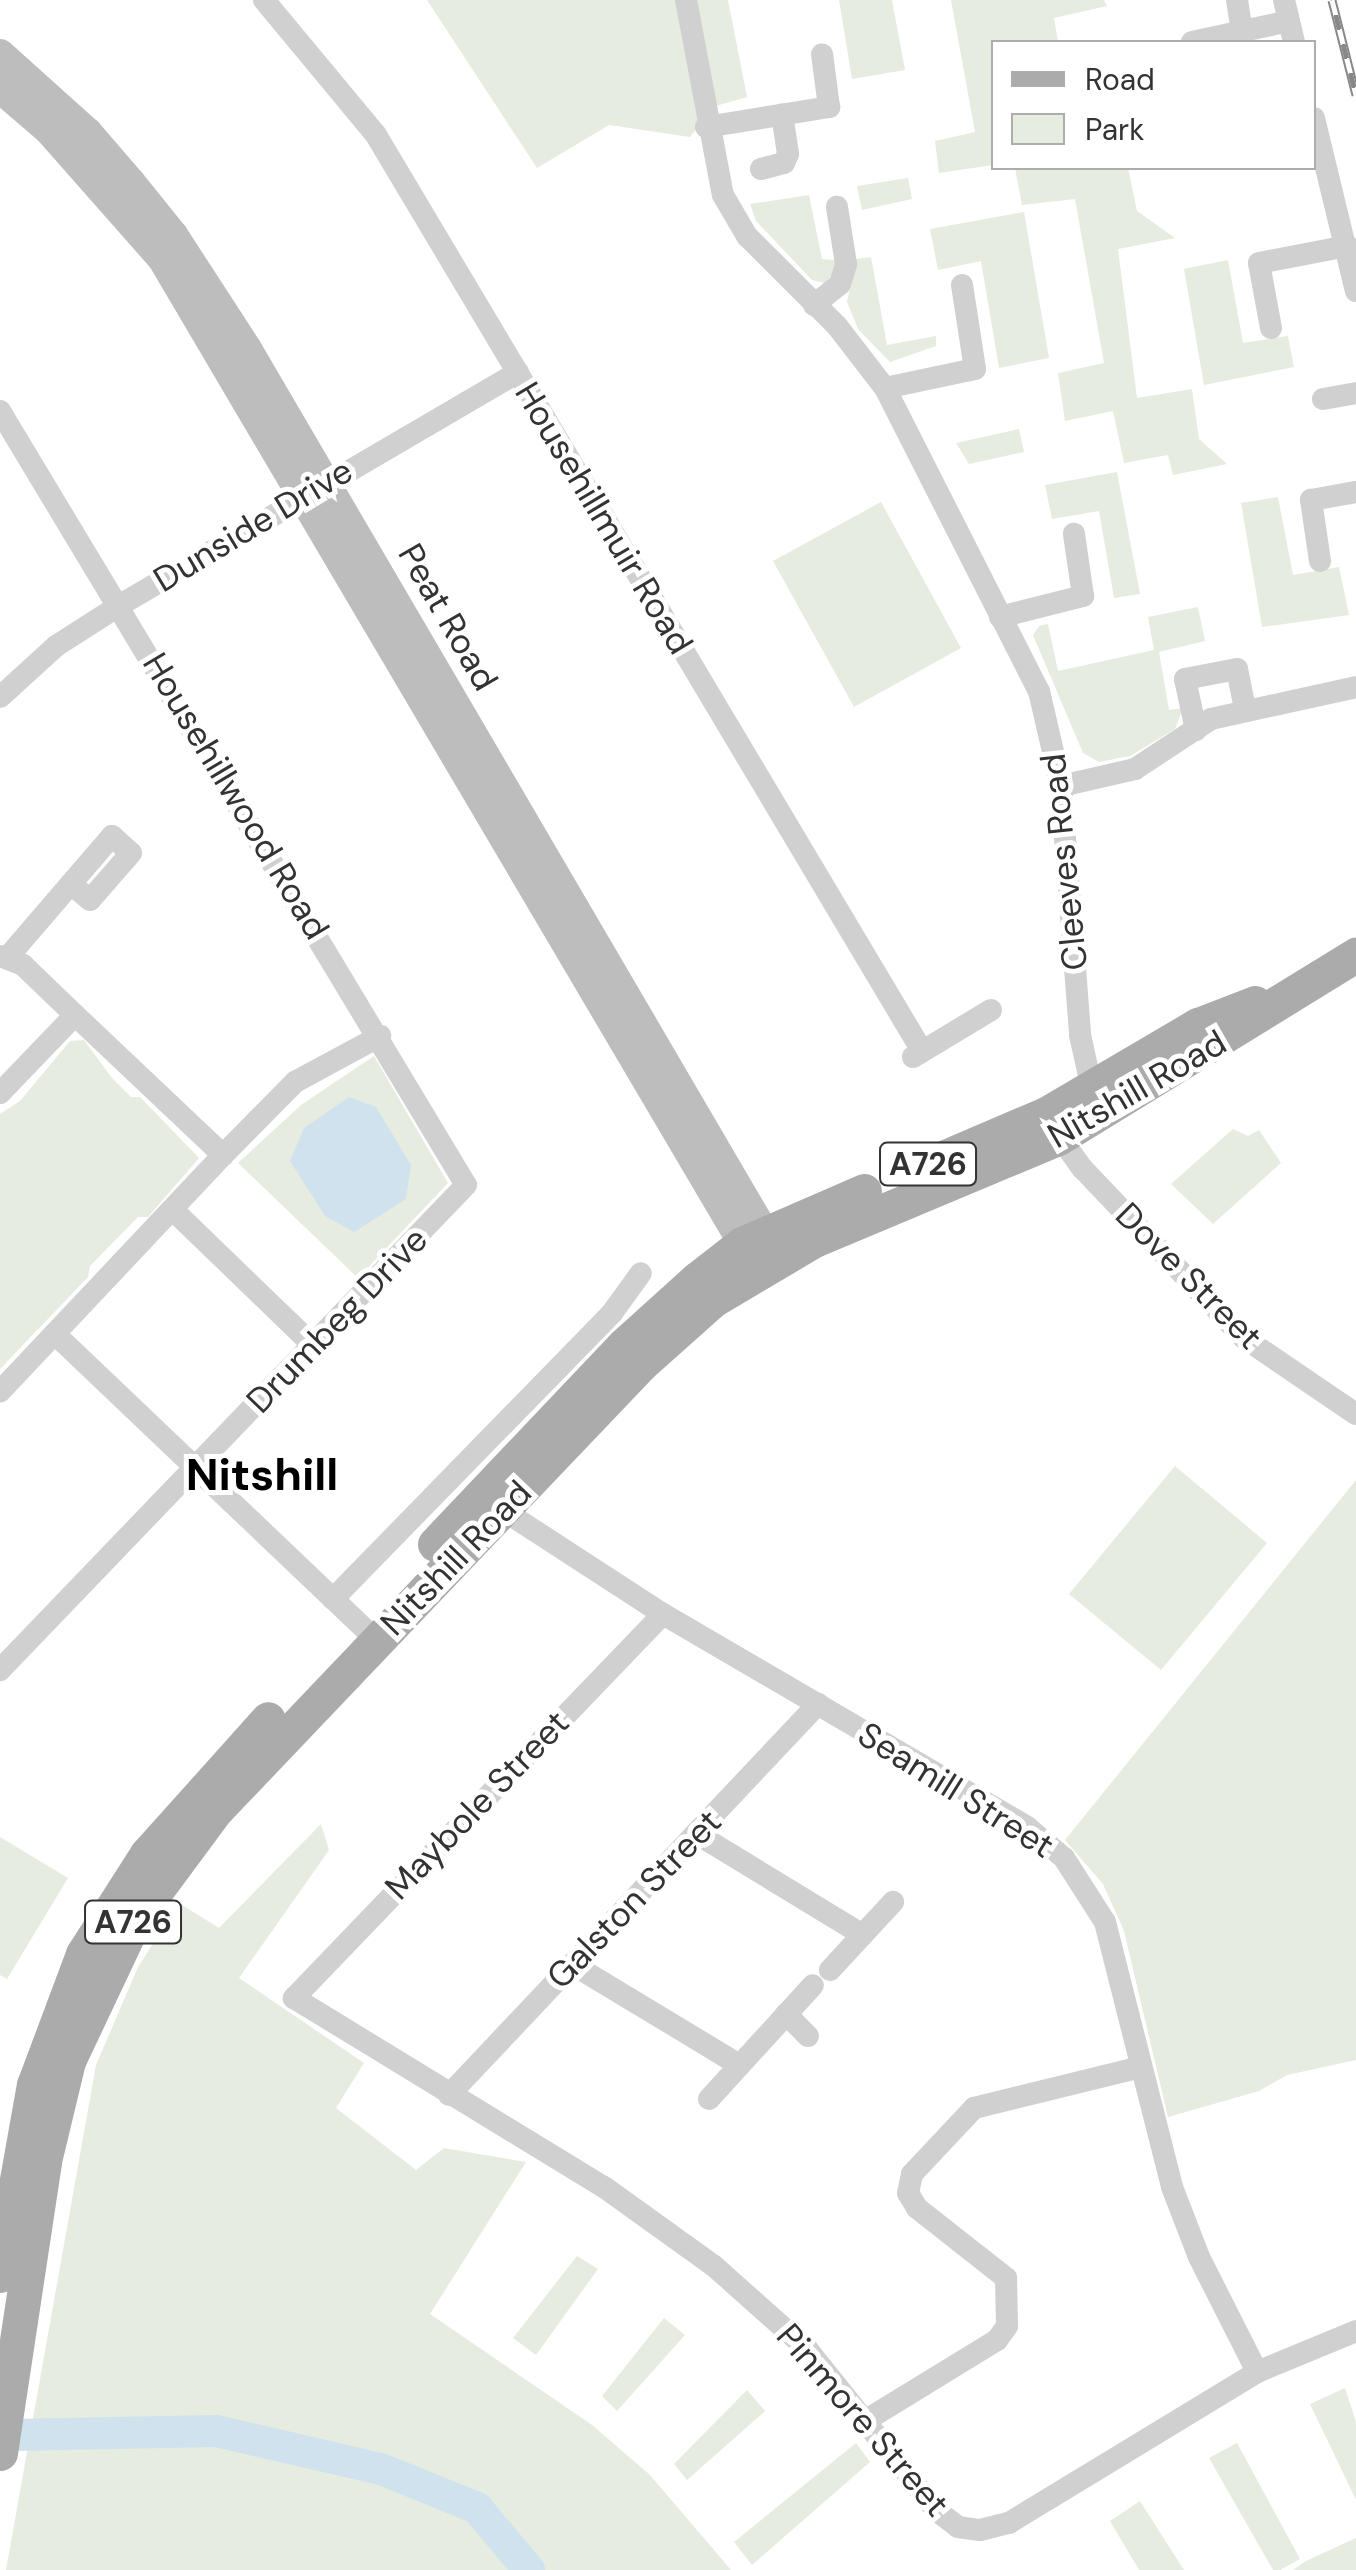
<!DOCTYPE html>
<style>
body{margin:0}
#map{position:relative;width:1356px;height:2570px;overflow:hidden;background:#fff;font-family:"DM Sans",sans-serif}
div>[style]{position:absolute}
.green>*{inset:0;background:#e6ecdf}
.water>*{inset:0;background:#cfe2ee}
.river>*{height:32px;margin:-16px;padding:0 16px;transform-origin:16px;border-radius:16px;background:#cfe2ee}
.street>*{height:22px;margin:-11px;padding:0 11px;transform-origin:11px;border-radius:11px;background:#d0d0d0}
.secondary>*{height:30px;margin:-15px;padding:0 15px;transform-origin:15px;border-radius:15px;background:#bdbdbd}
.primary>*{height:35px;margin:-17.5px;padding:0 17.5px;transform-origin:17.5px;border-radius:17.5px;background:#ababab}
.rail>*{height:9px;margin-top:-4.5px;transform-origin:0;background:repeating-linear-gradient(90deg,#fff 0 15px,#888 0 30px);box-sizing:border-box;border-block:2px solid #888}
span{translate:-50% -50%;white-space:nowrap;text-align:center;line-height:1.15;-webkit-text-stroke:10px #fff;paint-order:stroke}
.shield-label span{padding:2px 8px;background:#fff;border:2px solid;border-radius:8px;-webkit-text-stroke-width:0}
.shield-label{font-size:32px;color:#333;font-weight:700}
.street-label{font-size:35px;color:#333}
.district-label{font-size:45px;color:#000;font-weight:700}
.legend{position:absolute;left:991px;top:40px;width:325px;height:130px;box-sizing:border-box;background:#fff;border:2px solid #adadad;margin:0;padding:12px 18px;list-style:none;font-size:30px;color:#333}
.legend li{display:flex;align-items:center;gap:20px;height:50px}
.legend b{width:50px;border:2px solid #adadad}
</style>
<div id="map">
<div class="green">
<div style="clip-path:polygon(427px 0,728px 0,747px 97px,712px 107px,690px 137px,609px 125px,537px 168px)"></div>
<div style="clip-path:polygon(839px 0,892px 0,905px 70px,852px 79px)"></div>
<div style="clip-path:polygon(951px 0,1104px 0,1107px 6px,1054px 18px,1058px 42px,994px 42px,993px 165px,939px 173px,935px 141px,975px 132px)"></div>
<div style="clip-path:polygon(1015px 168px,1128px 168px,1137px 211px,1175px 238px,1118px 249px,1137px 398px,1192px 389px,1199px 439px,1227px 464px,1173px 475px,1168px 455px,1124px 463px,1113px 411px,1065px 421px,1058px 373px,1104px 363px,1075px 199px,1022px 205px)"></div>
<div style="clip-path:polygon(908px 178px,912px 199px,862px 210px,857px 186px)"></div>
<div style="clip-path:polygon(809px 195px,822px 259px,836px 260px,838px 267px,825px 283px,812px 280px,756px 221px,750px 204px)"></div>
<div style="clip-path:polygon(1024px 212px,1049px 358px,999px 368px,981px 261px,938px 270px,930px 229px)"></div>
<div style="clip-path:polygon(871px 257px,887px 345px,936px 336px,936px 346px,890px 362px,858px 329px,847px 302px,856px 259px)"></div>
<div style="clip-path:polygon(1228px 260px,1243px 343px,1288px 336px,1294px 367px,1204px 385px,1184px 269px)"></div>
<div style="clip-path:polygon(1019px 429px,1024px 452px,969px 464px,956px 443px)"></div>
<div style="clip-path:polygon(1117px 472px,1140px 594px,1114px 598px,1099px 511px,1052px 519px,1045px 485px)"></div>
<div style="clip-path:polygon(1278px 497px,1293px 575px,1339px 567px,1349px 615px,1262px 627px,1241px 503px)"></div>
<div style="clip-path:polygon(881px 502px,961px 648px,854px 707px,773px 561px)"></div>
<div style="clip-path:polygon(1198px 607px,1205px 641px,1159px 652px,1169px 710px,1183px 708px,1175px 729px,1130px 756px,1099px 762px,1083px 753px,1033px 635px,1039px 626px,1048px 624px,1058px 671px,1154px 650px,1148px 617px)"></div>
<div style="clip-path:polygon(84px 1040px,112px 1078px,131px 1097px,140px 1097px,199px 1158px,148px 1217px,138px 1217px,90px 1266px,88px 1277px,0 1369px,0 1114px,20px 1101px,70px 1041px)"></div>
<div style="clip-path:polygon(374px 1056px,448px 1183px,358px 1278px,238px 1163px,301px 1105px)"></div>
<div style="clip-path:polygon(1233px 1129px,1248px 1136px,1259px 1130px,1281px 1163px,1213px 1224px,1171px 1184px)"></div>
<div style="clip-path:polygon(1175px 1466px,1267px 1543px,1161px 1670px,1069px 1594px)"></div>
<div style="clip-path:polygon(1356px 1480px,1356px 2060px,1287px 2075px,1259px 2091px,1168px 2117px,1124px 1931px,1103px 1884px,1065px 1840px)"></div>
<div style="clip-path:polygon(321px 1824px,329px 1850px,239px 1978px,364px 2063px,336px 2108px,416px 2170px,444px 2148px,526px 2162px,430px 2314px,592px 2425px,650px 2475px,731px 2570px,6px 2570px,96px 2065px,138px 1967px,179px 1903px,219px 1928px)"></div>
<div style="clip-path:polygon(0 1837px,68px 1878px,7px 1979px,0 1975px)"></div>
<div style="clip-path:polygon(577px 2256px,598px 2269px,536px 2355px,513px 2338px)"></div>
<div style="clip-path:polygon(664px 2318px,685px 2335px,617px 2411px,602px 2396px)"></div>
<div style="clip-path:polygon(1345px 2388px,1356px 2422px,1356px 2500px,1310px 2404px)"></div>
<div style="clip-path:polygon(747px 2390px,765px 2411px,687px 2480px,674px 2464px)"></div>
<div style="clip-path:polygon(856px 2443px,870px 2462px,752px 2565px,734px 2542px)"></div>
<div style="clip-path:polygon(1237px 2443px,1300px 2559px,1280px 2570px,1273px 2570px,1209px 2458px)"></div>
<div style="clip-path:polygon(1140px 2501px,1184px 2570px,1139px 2570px,1110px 2521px)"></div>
<div style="clip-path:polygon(1356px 2538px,1356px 2570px,1293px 2570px,1306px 2561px)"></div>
</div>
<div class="water">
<div style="clip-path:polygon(349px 1097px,376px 1107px,411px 1165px,406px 1199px,354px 1232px,325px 1216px,290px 1161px,304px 1128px)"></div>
</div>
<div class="river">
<div style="left:13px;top:2435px;width:203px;rotate:-1.1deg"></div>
<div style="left:216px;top:2431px;width:169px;rotate:13deg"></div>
<div style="left:381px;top:2469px;width:104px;rotate:22.1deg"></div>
<div style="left:477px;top:2508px;width:81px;rotate:50deg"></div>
</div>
<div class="street">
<div style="left:264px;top:0;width:175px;rotate:50.3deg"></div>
<div style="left:376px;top:135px;width:1066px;rotate:59.2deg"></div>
<div style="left:686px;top:0;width:198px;rotate:79.3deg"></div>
<div style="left:723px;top:195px;width:48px;rotate:59.7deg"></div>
<div style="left:747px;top:236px;width:127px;rotate:45deg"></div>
<div style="left:837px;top:326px;width:78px;rotate:52.3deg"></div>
<div style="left:885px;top:388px;width:340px;rotate:63.1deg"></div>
<div style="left:1039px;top:691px;width:98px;rotate:77deg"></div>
<div style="left:1061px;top:786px;width:250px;rotate:85.6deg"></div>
<div style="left:1080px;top:1035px;width:65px;rotate:77.5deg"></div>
<div style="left:1237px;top:0;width:31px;rotate:81deg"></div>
<div style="left:1284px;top:0;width:43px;rotate:76.6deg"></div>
<div style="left:1192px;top:42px;width:99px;rotate:-12.2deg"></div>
<div style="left:1314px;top:118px;width:178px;rotate:76.4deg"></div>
<div style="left:706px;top:127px;width:125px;rotate:-9.2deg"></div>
<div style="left:829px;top:107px;width:53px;rotate:-97.5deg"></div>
<div style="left:761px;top:169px;width:24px;rotate:-15deg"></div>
<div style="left:784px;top:163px;width:10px;rotate:-66deg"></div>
<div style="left:788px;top:154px;width:40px;rotate:-98.5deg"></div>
<div style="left:814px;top:305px;width:33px;rotate:-39deg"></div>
<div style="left:840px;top:284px;width:21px;rotate:-73deg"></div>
<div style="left:846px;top:264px;width:58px;rotate:-99deg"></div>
<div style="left:1271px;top:328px;width:66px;rotate:-100.5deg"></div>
<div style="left:1259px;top:263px;width:90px;rotate:-10.9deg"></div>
<div style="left:885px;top:388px;width:92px;rotate:-11.9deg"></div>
<div style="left:975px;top:369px;width:85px;rotate:-98.8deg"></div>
<div style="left:1323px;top:399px;width:34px;rotate:-10deg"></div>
<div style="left:0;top:411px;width:903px;rotate:58.95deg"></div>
<div style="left:466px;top:1185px;width:673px;rotate:133.86deg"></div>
<div style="left:1320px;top:561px;width:62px;rotate:-98.4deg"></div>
<div style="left:1311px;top:500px;width:46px;rotate:-10.1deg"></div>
<div style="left:1000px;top:617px;width:86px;rotate:-14.2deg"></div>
<div style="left:1083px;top:596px;width:63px;rotate:-98.3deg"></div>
<div style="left:0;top:697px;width:76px;rotate:-42.3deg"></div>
<div style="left:56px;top:646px;width:76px;rotate:-32.6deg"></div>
<div style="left:120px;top:605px;width:461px;rotate:-30.3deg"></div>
<div style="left:1196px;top:730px;width:52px;rotate:-102.2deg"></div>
<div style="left:1185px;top:679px;width:53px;rotate:-10.9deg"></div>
<div style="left:1237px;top:669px;width:41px;rotate:78.7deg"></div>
<div style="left:1061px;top:786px;width:76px;rotate:-12.9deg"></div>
<div style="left:1135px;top:769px;width:91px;rotate:-33.3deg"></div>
<div style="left:1211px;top:719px;width:148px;rotate:-12.4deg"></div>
<div style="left:0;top:956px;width:25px;rotate:21deg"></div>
<div style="left:23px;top:965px;width:72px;rotate:43.9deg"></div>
<div style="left:7px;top:958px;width:161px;rotate:-49.3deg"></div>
<div style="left:112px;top:836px;width:25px;rotate:42deg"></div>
<div style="left:131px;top:853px;width:62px;rotate:131.1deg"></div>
<div style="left:90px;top:900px;width:25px;rotate:-140deg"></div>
<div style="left:913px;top:1057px;width:91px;rotate:-31.1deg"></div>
<div style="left:0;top:1093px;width:108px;rotate:-46.1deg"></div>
<div style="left:75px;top:1015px;width:204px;rotate:43.4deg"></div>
<div style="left:223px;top:1155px;width:325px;rotate:133.3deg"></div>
<div style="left:1052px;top:1126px;width:52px;rotate:54.5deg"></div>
<div style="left:1082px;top:1168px;width:235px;rotate:46.4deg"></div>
<div style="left:1244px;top:1338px;width:135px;rotate:34.2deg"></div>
<div style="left:223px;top:1155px;width:103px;rotate:-45.4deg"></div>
<div style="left:295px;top:1082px;width:97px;rotate:-28.4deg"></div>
<div style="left:173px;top:1210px;width:194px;rotate:44deg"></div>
<div style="left:55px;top:1334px;width:445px;rotate:43.6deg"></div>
<div style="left:492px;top:1503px;width:204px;rotate:33deg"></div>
<div style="left:663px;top:1614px;width:422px;rotate:30.3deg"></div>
<div style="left:1027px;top:1827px;width:48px;rotate:40deg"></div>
<div style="left:1064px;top:1858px;width:76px;rotate:57.4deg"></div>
<div style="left:1105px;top:1922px;width:273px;rotate:75.8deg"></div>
<div style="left:1172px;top:2187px;width:75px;rotate:68.9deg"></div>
<div style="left:1199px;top:2257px;width:129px;rotate:63.2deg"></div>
<div style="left:333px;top:1599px;width:400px;rotate:-45.7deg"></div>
<div style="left:612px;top:1313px;width:49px;rotate:-54.1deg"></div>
<div style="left:663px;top:1614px;width:533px;rotate:133.86deg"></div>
<div style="left:294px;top:1998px;width:363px;rotate:31.4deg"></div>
<div style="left:604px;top:2187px;width:135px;rotate:35.7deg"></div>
<div style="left:714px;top:2266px;width:125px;rotate:41.7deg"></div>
<div style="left:807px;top:2349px;width:208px;rotate:51.3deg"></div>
<div style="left:937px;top:2511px;width:26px;rotate:37deg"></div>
<div style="left:958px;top:2527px;width:22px;rotate:8deg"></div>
<div style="left:980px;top:2530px;width:30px;rotate:-14deg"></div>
<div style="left:1009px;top:2523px;width:290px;rotate:-31.3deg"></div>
<div style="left:1257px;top:2372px;width:107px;rotate:-22.5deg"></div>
<div style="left:697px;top:1834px;width:194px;rotate:31.3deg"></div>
<div style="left:572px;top:1964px;width:194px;rotate:31.1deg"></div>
<div style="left:830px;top:1970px;width:93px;rotate:-47.2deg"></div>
<div style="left:786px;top:2014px;width:31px;rotate:45deg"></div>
<div style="left:449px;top:2095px;width:538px;rotate:-46.66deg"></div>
<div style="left:709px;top:2099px;width:154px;rotate:-47.6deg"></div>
<div style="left:868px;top:2419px;width:151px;rotate:-31.5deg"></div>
<div style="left:997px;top:2340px;width:17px;rotate:-54deg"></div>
<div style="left:1007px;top:2326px;width:48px;rotate:-91.2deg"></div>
<div style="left:1006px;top:2278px;width:113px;rotate:-141.8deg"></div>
<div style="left:917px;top:2208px;width:17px;rotate:-121deg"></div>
<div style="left:908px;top:2193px;width:19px;rotate:-78deg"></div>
<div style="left:912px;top:2174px;width:91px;rotate:-46.8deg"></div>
<div style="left:974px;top:2108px;width:172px;rotate:-13.8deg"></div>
</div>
<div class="secondary">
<div style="left:0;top:54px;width:118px;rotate:41.9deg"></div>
<div style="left:88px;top:133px;width:66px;rotate:49.3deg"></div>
<div style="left:131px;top:183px;width:67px;rotate:51.1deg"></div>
<div style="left:173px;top:235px;width:136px;rotate:57deg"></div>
<div style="left:247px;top:349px;width:1045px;rotate:59.66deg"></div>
<div style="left:0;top:88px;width:65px;rotate:40.6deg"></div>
<div style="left:49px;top:130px;width:171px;rotate:48.6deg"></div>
<div style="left:162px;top:258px;width:1166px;rotate:59.47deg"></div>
</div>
<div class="primary">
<div style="left:917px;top:1169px;width:140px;rotate:-23.1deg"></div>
<div style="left:1046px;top:1114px;width:176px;rotate:-30.4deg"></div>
<div style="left:1198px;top:1025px;width:61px;rotate:-21.1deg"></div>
<div style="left:435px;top:1544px;width:274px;rotate:-46.5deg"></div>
<div style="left:624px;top:1345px;width:98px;rotate:-42.1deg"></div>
<div style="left:697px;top:1279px;width:57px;rotate:-37.9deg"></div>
<div style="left:742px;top:1244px;width:133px;rotate:-23.5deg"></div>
<div style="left:0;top:2275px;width:193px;rotate:-79.9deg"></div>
<div style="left:34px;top:2085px;width:140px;rotate:-69.5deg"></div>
<div style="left:83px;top:1954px;width:119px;rotate:-57.4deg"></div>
<div style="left:147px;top:1854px;width:181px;rotate:-48.1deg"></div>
<div style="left:0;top:2453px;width:295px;rotate:-81.4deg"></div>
<div style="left:44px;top:2161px;width:103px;rotate:-76.5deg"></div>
<div style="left:68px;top:2061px;width:157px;rotate:-64.7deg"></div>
<div style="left:135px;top:1919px;width:134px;rotate:-53.5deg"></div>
<div style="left:215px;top:1811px;width:616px;rotate:-46.38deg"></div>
<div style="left:640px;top:1365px;width:98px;rotate:-41.7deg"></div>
<div style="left:713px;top:1300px;width:117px;rotate:-30.7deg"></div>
<div style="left:814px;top:1240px;width:264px;rotate:-22.7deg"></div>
<div style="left:1058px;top:1138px;width:350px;rotate:-31.6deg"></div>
</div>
<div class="rail">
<div style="left:1332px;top:0;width:98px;rotate:75.8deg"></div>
</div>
<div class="shield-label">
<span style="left:928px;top:1164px">A726</span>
<span style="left:133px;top:1922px">A726</span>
</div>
<div class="street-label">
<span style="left:604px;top:518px;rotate:59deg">Househillmuir Road</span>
<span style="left:253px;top:525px;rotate:-31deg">Dunside Drive</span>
<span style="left:448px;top:617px;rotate:60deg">Peat Road</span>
<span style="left:236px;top:796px;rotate:59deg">Househillwood Road</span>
<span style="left:1064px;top:862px;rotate:-96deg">Cleeves Road</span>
<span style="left:1137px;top:1089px;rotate:-30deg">Nitshill Road</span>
<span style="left:1189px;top:1276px;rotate:45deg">Dove Street</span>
<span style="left:337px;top:1320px;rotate:-46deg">Drumbeg Drive</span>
<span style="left:456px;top:1558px;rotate:-46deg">Nitshill Road</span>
<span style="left:956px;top:1790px;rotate:32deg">Seamill Street</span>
<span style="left:477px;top:1805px;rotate:-46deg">Maybole Street</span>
<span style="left:634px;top:1899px;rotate:-46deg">Galston Street</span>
<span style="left:863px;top:2420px;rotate:49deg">Pinmore Street</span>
</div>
<div class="district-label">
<span style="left:262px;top:1475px">Nitshill</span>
</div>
<ul class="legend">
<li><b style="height:12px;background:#ababab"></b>Road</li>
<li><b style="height:28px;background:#e6ecdf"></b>Park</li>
</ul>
</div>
